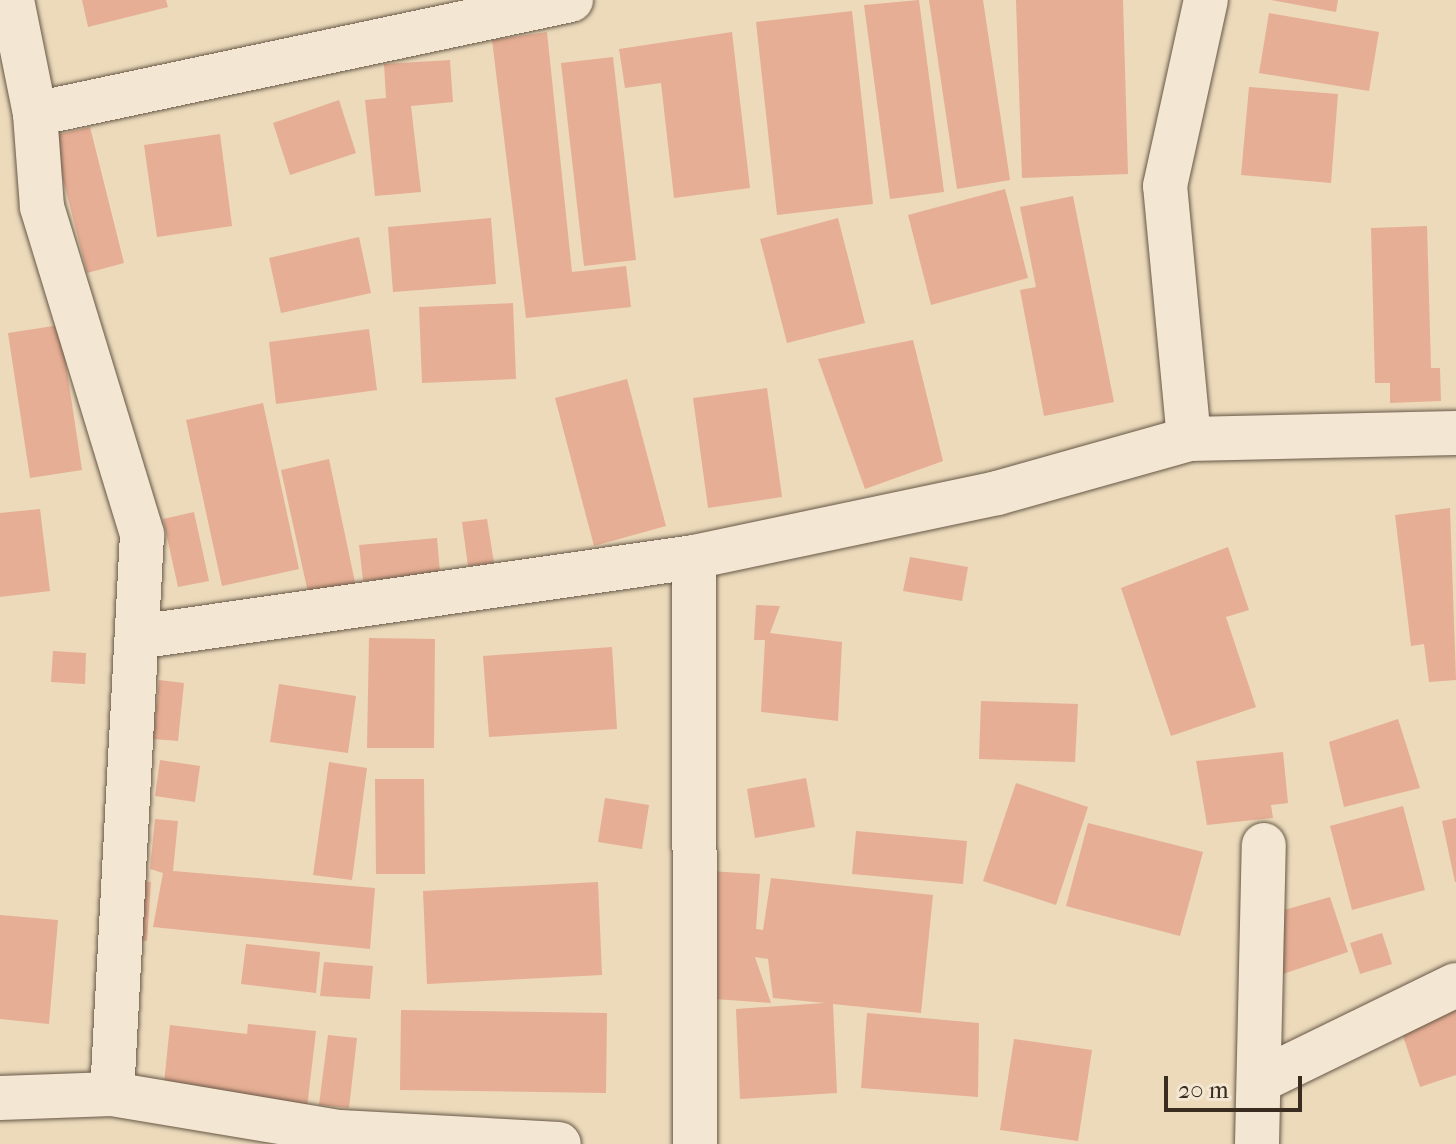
<!DOCTYPE html>
<style>
body{margin:0}
#map{position:relative;width:1456px;height:1144px;overflow:hidden;background:#ecdabb;font-family:"IM FELL French Canon",serif}
div>[style]{position:absolute}
.building>*{inset:0;background:#e6ae94}
.roads{filter:drop-shadow(0 0 2px #675847) drop-shadow(0 0 2px #675847)}
.street>*{height:44px;margin:-22px;padding:0 22px;transform-origin:22px;border-radius:22px;background:#f3e7d3}
span{translate:-50% -50%;white-space:nowrap;text-align:center;line-height:1.15;-webkit-text-stroke:8px #f3e7d3;paint-order:stroke}
.scale{position:absolute;left:1164px;top:1076px;width:138px;height:36px;box-sizing:border-box;border:4px solid #3b2c20;border-top:0;padding-left:10px;font-size:24px;line-height:28px;white-space:nowrap;color:#3b2c20;-webkit-text-stroke:6px #f3e7d3;paint-order:stroke}
</style>
<div id="map">
<div class="building">
<div style="clip-path:polygon(82px 0,166px 0,168px 7px,88px 27px)"></div>
<div style="clip-path:polygon(919px 0,944px 192px,890px 199px,864px 5px)"></div>
<div style="clip-path:polygon(929px 0,983px 0,1010px 180px,957px 189px)"></div>
<div style="clip-path:polygon(1016px 0,1123px 0,1128px 174px,1022px 178px)"></div>
<div style="clip-path:polygon(1271px 0,1338px 0,1336px 12px)"></div>
<div style="clip-path:polygon(852px 11px,873px 204px,777px 215px,756px 22px)"></div>
<div style="clip-path:polygon(1269px 13px,1379px 32px,1369px 91px,1259px 73px)"></div>
<div style="clip-path:polygon(547px 32px,572px 272px,626px 266px,631px 307px,526px 318px,492px 40px)"></div>
<div style="clip-path:polygon(732px 32px,750px 188px,674px 198px,661px 83px,625px 88px,619px 49px)"></div>
<div style="clip-path:polygon(613px 57px,636px 260px,584px 266px,561px 63px)"></div>
<div style="clip-path:polygon(450px 60px,453px 102px,411px 106px,421px 192px,375px 196px,365px 100px,386px 98px,384px 64px)"></div>
<div style="clip-path:polygon(1249px 87px,1338px 94px,1331px 183px,1241px 175px)"></div>
<div style="clip-path:polygon(339px 100px,356px 153px,290px 175px,273px 123px)"></div>
<div style="clip-path:polygon(90px 127px,124px 263px,87px 273px,52px 136px)"></div>
<div style="clip-path:polygon(220px 134px,232px 226px,157px 237px,144px 145px)"></div>
<div style="clip-path:polygon(1005px 189px,1028px 278px,931px 305px,908px 215px)"></div>
<div style="clip-path:polygon(1073px 196px,1114px 402px,1044px 416px,1020px 290px,1036px 287px,1020px 207px)"></div>
<div style="clip-path:polygon(491px 218px,496px 284px,393px 292px,388px 227px)"></div>
<div style="clip-path:polygon(838px 218px,865px 323px,787px 343px,760px 239px)"></div>
<div style="clip-path:polygon(1427px 226px,1431px 368px,1440px 368px,1441px 401px,1390px 403px,1390px 383px,1375px 383px,1371px 228px)"></div>
<div style="clip-path:polygon(359px 237px,371px 293px,281px 313px,269px 258px)"></div>
<div style="clip-path:polygon(513px 303px,516px 379px,422px 383px,419px 307px)"></div>
<div style="clip-path:polygon(60px 325px,82px 470px,30px 478px,8px 333px)"></div>
<div style="clip-path:polygon(369px 329px,377px 390px,276px 404px,269px 342px)"></div>
<div style="clip-path:polygon(913px 340px,943px 461px,865px 489px,818px 359px)"></div>
<div style="clip-path:polygon(627px 379px,666px 526px,594px 546px,555px 398px)"></div>
<div style="clip-path:polygon(767px 388px,782px 497px,708px 508px,693px 398px)"></div>
<div style="clip-path:polygon(263px 403px,299px 569px,222px 586px,186px 420px)"></div>
<div style="clip-path:polygon(329px 459px,356px 587px,309px 597px,281px 470px)"></div>
<div style="clip-path:polygon(1450px 508px,1456px 680px,1429px 682px,1424px 644px,1411px 646px,1395px 515px)"></div>
<div style="clip-path:polygon(40px 509px,50px 591px,0 597px,0 513px)"></div>
<div style="clip-path:polygon(194px 512px,209px 581px,178px 587px,163px 519px)"></div>
<div style="clip-path:polygon(487px 519px,494px 563px,468px 566px,462px 522px)"></div>
<div style="clip-path:polygon(437px 538px,441px 584px,416px 577px,363px 581px,359px 545px)"></div>
<div style="clip-path:polygon(1228px 547px,1249px 610px,1226px 617px,1256px 707px,1171px 736px,1121px 588px)"></div>
<div style="clip-path:polygon(910px 557px,968px 567px,962px 601px,903px 591px)"></div>
<div style="clip-path:polygon(756px 605px,780px 606px,770px 633px,842px 642px,838px 721px,761px 712px,765px 640px,754px 640px)"></div>
<div style="clip-path:polygon(369px 638px,435px 639px,434px 748px,367px 748px)"></div>
<div style="clip-path:polygon(612px 647px,617px 729px,489px 737px,483px 656px)"></div>
<div style="clip-path:polygon(53px 651px,86px 653px,85px 684px,51px 682px)"></div>
<div style="clip-path:polygon(159px 680px,184px 683px,178px 741px,153px 739px)"></div>
<div style="clip-path:polygon(279px 684px,356px 696px,348px 753px,270px 742px)"></div>
<div style="clip-path:polygon(981px 701px,1078px 704px,1075px 762px,979px 759px)"></div>
<div style="clip-path:polygon(1398px 719px,1420px 788px,1344px 807px,1329px 742px)"></div>
<div style="clip-path:polygon(1283px 752px,1288px 803px,1271px 805px,1273px 818px,1207px 825px,1196px 761px)"></div>
<div style="clip-path:polygon(160px 760px,200px 766px,195px 802px,155px 796px)"></div>
<div style="clip-path:polygon(329px 762px,367px 768px,352px 880px,313px 875px)"></div>
<div style="clip-path:polygon(806px 778px,815px 827px,755px 838px,747px 789px)"></div>
<div style="clip-path:polygon(375px 779px,424px 779px,425px 874px,376px 874px)"></div>
<div style="clip-path:polygon(1016px 783px,1088px 807px,1056px 905px,983px 881px)"></div>
<div style="clip-path:polygon(605px 798px,649px 805px,642px 849px,598px 842px)"></div>
<div style="clip-path:polygon(1403px 806px,1425px 890px,1352px 910px,1330px 826px)"></div>
<div style="clip-path:polygon(1456px 818px,1456px 882px,1455px 882px,1442px 821px)"></div>
<div style="clip-path:polygon(155px 819px,178px 821px,173px 871px,375px 888px,370px 949px,153px 927px,163px 873px,150px 869px)"></div>
<div style="clip-path:polygon(1088px 823px,1203px 852px,1180px 936px,1066px 906px)"></div>
<div style="clip-path:polygon(856px 831px,967px 841px,963px 884px,852px 874px)"></div>
<div style="clip-path:polygon(707px 871px,760px 874px,756px 929px,763px 930px,771px 878px,933px 895px,921px 1013px,833px 1004px,837px 1093px,740px 1099px,736px 1009px,825px 1003px,773px 998px,768px 959px,755px 957px,771px 1003px,700px 998px)"></div>
<div style="clip-path:polygon(131px 880px,151px 882px,147px 941px,126px 940px)"></div>
<div style="clip-path:polygon(598px 882px,602px 975px,427px 984px,423px 891px)"></div>
<div style="clip-path:polygon(1330px 897px,1348px 952px,1283px 974px,1266px 915px)"></div>
<div style="clip-path:polygon(0 915px,58px 920px,49px 1024px,0 1019px)"></div>
<div style="clip-path:polygon(1382px 933px,1392px 964px,1360px 974px,1350px 943px)"></div>
<div style="clip-path:polygon(246px 944px,320px 952px,316px 993px,241px 984px)"></div>
<div style="clip-path:polygon(324px 962px,373px 966px,370px 999px,320px 996px)"></div>
<div style="clip-path:polygon(1456px 1005px,1456px 1075px,1420px 1087px,1399px 1024px)"></div>
<div style="clip-path:polygon(401px 1010px,607px 1013px,606px 1093px,400px 1090px)"></div>
<div style="clip-path:polygon(867px 1013px,979px 1023px,978px 1097px,861px 1088px)"></div>
<div style="clip-path:polygon(248px 1024px,316px 1031px,307px 1108px,163px 1093px,170px 1025px,247px 1034px)"></div>
<div style="clip-path:polygon(328px 1035px,357px 1038px,349px 1108px,319px 1105px)"></div>
<div style="clip-path:polygon(1014px 1039px,1092px 1050px,1078px 1141px,1000px 1130px)"></div>
</div>
<div class="roads">
<div class="street">
<div style="left:12px;top:0;width:116px;rotate:78.6deg"></div>
<div style="left:35px;top:114px;width:93px;rotate:85.7deg"></div>
<div style="left:42px;top:207px;width:343px;rotate:73deg"></div>
<div style="left:142px;top:535px;width:560px;rotate:93.07deg"></div>
<div style="left:35px;top:114px;width:548px;rotate:-12.01deg"></div>
<div style="left:1189px;top:439px;width:254px;rotate:-95.4deg"></div>
<div style="left:1165px;top:186px;width:190px;rotate:-77.6deg"></div>
<div style="left:694px;top:557px;width:587px;rotate:89.9deg"></div>
<div style="left:137px;top:637px;width:563px;rotate:-8.17deg"></div>
<div style="left:694px;top:557px;width:310px;rotate:-11.9deg"></div>
<div style="left:997px;top:493px;width:199px;rotate:-15.7deg"></div>
<div style="left:1189px;top:439px;width:267px;rotate:-1.3deg"></div>
<div style="left:1259px;top:1081px;width:219px;rotate:-26deg"></div>
<div style="left:0;top:1098px;width:112px;rotate:-2deg"></div>
<div style="left:112px;top:1094px;width:231px;rotate:9.5deg"></div>
<div style="left:340px;top:1132px;width:219px;rotate:3.1deg"></div>
<div style="left:1257px;top:1144px;width:299px;rotate:-88.7deg"></div>
</div>
</div>
<div class="scale">20 m</div>
</div>
